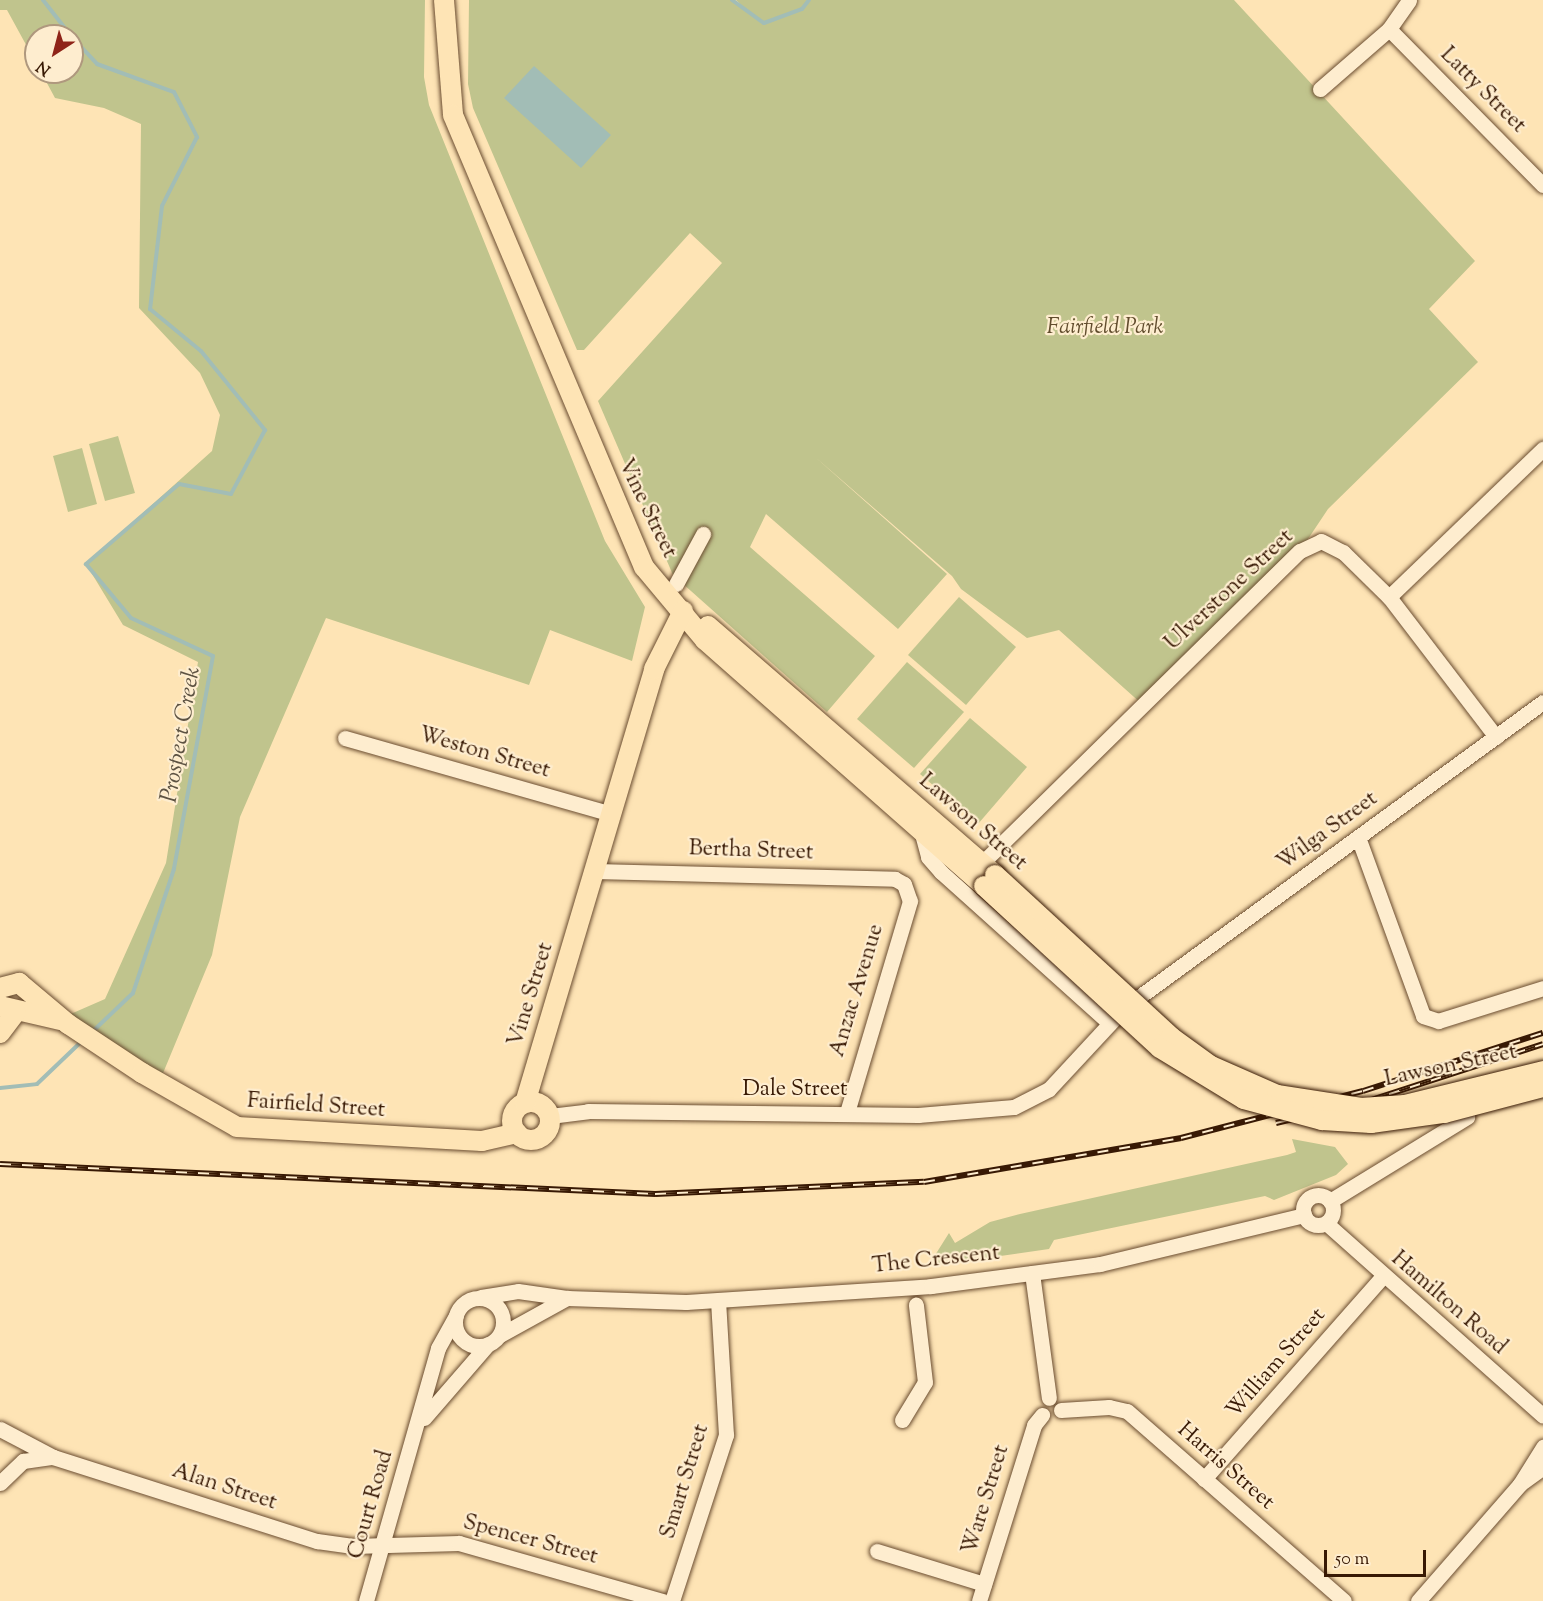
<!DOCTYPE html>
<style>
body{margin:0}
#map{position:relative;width:1543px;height:1601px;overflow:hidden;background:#fee4b5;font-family:"Sorts Mill Goudy",serif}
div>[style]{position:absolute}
.green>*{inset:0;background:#c0c48d}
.water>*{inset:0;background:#a2bdb6}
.stream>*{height:4px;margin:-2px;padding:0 2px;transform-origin:2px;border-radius:2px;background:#a2bdb6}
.roads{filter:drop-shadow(0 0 2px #6a4c30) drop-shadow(0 0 2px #6a4c30)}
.minor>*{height:15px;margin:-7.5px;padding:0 7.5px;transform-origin:7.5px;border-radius:7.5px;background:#feedcf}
.minor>.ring{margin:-7.5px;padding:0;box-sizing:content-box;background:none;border:15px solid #feedcf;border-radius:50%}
.major>*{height:20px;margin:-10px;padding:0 10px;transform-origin:10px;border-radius:10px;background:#fee4b5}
.major>.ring{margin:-10px;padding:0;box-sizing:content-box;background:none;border:20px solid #fee4b5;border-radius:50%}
.rail>*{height:6px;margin-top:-3px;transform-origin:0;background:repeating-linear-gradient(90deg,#feedcf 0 11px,#381904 0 22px);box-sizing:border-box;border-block:2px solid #381904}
.bridges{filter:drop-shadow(0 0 2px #381904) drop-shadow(0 0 2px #381904)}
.major-bridge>*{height:20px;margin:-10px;padding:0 10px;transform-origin:10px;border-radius:10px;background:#fee4b5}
span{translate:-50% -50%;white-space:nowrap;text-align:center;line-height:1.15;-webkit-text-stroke:4.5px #feedcf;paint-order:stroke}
.street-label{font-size:22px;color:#381904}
.park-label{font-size:22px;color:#614c2d;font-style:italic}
.water-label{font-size:24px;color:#5d5242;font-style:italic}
.north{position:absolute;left:24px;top:24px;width:60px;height:60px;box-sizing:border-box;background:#feedcf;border:2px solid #af987e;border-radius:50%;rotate:216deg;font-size:16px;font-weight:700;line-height:24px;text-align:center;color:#381904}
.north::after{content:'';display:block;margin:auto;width:21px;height:27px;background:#8f2418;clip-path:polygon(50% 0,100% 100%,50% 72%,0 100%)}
.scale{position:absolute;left:1324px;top:1550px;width:102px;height:27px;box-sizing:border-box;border:3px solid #381904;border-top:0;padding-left:8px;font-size:18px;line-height:21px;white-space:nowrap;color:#381904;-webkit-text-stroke:4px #feedcf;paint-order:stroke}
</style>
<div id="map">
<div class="green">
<div style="clip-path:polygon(0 0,425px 0,424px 77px,429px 105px,605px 541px,645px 607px,632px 661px,550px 630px,529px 685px,326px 618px,240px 817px,212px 955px,161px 1078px,66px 1016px,105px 999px,166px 863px,198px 662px,123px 625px,86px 564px,212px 451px,220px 415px,200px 373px,139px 308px,141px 124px,104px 108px,55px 98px,41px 72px,72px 72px,72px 36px,36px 36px,36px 63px,7px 10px,0 10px)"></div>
<div style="clip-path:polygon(469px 0,732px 0,752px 15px,736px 0,1234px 0,1475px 261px,1429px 309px,1478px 362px,1328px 509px,1300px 551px,1143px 705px,1059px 630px,1027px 638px,961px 589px,952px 576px,814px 456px,947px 574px,898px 629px,766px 514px,750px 547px,875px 656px,827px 712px,673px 575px,598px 401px,722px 263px,690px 233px,584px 350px,577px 350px,473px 108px,468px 84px)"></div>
<div style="clip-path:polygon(118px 436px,135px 493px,105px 501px,89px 444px)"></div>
<div style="clip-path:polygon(82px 448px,97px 504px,68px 512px,53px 456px)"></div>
<div style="clip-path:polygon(959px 597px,1016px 647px,966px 705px,908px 655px)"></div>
<div style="clip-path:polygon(907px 662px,964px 712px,914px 768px,857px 719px)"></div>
<div style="clip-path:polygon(970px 718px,1027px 767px,978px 824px,920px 774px)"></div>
<div style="clip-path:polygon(1292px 1139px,1335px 1147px,1348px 1164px,1336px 1175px,1274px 1200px,1265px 1196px,1054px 1240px,1049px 1249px,937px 1265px,932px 1260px,949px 1233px,955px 1243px,990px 1222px,1020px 1214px,1287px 1155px,1296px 1152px)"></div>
</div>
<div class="water">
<div style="clip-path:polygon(534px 66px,611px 135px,581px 168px,504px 98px)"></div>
</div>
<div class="stream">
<div style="left:43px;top:0;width:46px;rotate:52.1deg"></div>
<div style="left:732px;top:0;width:39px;rotate:36deg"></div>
<div style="left:764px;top:23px;width:40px;rotate:-20.2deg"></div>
<div style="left:802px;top:9px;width:11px;rotate:-52deg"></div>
<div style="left:72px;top:37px;width:37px;rotate:47deg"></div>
<div style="left:97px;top:64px;width:82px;rotate:20deg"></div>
<div style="left:174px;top:92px;width:51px;rotate:62.9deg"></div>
<div style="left:197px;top:137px;width:77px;rotate:116.9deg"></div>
<div style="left:162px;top:206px;width:104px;rotate:96.6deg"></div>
<div style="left:150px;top:309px;width:66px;rotate:39.5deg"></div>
<div style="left:201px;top:351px;width:102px;rotate:51deg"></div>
<div style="left:265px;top:430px;width:72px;rotate:118deg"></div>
<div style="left:231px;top:494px;width:53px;rotate:-169.1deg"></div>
<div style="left:179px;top:484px;width:123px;rotate:139.3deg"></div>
<div style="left:86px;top:564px;width:70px;rotate:50.2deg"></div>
<div style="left:131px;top:618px;width:90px;rotate:24.9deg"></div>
<div style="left:213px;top:656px;width:217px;rotate:100.4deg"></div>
<div style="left:174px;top:869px;width:131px;rotate:108.3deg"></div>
<div style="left:133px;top:993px;width:58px;rotate:136.4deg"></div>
<div style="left:0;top:1088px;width:37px;rotate:-6deg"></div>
<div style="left:37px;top:1084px;width:64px;rotate:-43.7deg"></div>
</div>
<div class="roads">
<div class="minor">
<div style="left:1389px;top:29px;width:219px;rotate:45.4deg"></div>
<div style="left:1320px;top:89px;width:91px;rotate:-41deg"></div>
<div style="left:1389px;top:29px;width:35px;rotate:-55deg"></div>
<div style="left:676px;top:584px;width:57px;rotate:-61.6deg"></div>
<div style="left:1389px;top:597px;width:214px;rotate:-43.9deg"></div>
<div style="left:345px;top:738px;width:278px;rotate:15.9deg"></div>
<div style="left:921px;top:830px;width:28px;rotate:75deg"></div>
<div style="left:928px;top:857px;width:20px;rotate:49deg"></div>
<div style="left:941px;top:872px;width:226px;rotate:41.9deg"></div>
<div style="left:1358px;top:837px;width:190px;rotate:70deg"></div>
<div style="left:1423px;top:1016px;width:16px;rotate:18deg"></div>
<div style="left:1438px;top:1021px;width:110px;rotate:-17.4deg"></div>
<div style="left:982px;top:863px;width:445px;rotate:-44.5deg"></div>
<div style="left:1300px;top:551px;width:23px;rotate:-25deg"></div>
<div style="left:1321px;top:541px;width:25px;rotate:27deg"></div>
<div style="left:1343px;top:552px;width:64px;rotate:44.4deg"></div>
<div style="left:1389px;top:597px;width:176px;rotate:52.6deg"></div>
<div style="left:595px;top:871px;width:300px;rotate:1.5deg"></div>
<div style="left:895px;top:879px;width:10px;rotate:29deg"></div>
<div style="left:904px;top:884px;width:18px;rotate:71deg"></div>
<div style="left:910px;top:901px;width:220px;rotate:106.6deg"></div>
<div style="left:1139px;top:997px;width:500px;rotate:-36.14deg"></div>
<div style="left:550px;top:1116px;width:38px;rotate:-7deg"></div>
<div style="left:588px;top:1111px;width:330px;rotate:0.7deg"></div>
<div style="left:918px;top:1115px;width:96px;rotate:-4.8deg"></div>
<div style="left:1014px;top:1107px;width:39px;rotate:-27deg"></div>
<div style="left:1049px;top:1089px;width:96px;rotate:-47.1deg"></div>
<div class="ring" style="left:1303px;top:1195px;width:15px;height:15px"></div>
<div style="left:1330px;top:1201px;width:161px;rotate:-31.5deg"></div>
<div style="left:1326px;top:1223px;width:290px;rotate:41.6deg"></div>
<div style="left:1032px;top:1273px;width:126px;rotate:82.3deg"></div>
<div style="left:481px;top:1297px;width:37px;rotate:-9deg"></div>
<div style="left:518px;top:1291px;width:49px;rotate:8.1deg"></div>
<div style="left:567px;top:1298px;width:119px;rotate:1.9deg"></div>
<div style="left:686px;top:1302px;width:246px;rotate:-3.7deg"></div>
<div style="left:931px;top:1286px;width:170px;rotate:-7.4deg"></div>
<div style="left:1100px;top:1264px;width:210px;rotate:-13.5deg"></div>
<div class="ring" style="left:455px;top:1298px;width:33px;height:33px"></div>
<div style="left:500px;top:1335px;width:77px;rotate:-28.9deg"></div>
<div style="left:1061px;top:1410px;width:48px;rotate:-3.6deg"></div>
<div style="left:1109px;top:1407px;width:18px;rotate:13deg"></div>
<div style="left:1127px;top:1411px;width:288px;rotate:41.2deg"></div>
<div style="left:424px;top:1418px;width:98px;rotate:-49.1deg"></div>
<div style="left:902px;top:1420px;width:44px;rotate:-58.8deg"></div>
<div style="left:925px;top:1382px;width:78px;rotate:-96.7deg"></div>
<div style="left:0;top:1429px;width:60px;rotate:27.8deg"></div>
<div style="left:53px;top:1457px;width:277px;rotate:17.7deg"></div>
<div style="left:317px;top:1541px;width:36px;rotate:8deg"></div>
<div style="left:353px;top:1546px;width:106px;rotate:-1.6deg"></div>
<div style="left:459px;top:1543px;width:212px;rotate:15.9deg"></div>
<div style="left:1204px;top:1479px;width:269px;rotate:-48.6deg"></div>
<div style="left:0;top:1483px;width:32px;rotate:-44deg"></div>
<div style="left:23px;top:1461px;width:30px;rotate:-8deg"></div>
<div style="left:1520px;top:1484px;width:44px;rotate:-58.1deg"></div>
<div style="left:877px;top:1551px;width:112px;rotate:17.1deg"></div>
<div style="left:366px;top:1601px;width:263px;rotate:-74.1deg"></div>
<div style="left:438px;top:1348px;width:37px;rotate:-61deg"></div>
<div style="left:672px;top:1601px;width:175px;rotate:-72deg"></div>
<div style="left:726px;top:1435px;width:134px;rotate:-93.4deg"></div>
<div style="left:979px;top:1601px;width:184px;rotate:-72.6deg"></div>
<div style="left:1034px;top:1425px;width:13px;rotate:-51deg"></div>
<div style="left:1418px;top:1601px;width:155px;rotate:-48.9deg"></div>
<div style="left:1520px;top:1484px;width:29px;rotate:-36deg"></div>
</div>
<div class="major">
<div style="left:444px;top:0;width:115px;rotate:85.5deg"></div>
<div style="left:453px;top:115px;width:491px;rotate:67.1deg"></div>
<div style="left:644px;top:567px;width:95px;rotate:50.1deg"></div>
<div style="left:705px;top:640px;width:372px;rotate:41.4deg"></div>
<div style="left:708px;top:626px;width:380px;rotate:40.9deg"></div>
<div style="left:0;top:988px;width:20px;rotate:-15deg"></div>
<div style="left:19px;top:983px;width:64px;rotate:39.9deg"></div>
<div style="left:68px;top:1024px;width:89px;rotate:33.5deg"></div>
<div style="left:142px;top:1073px;width:109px;rotate:29.6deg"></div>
<div style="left:237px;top:1127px;width:245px;rotate:3.3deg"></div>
<div style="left:482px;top:1141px;width:36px;rotate:-13deg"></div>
<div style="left:0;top:1006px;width:62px;rotate:13.1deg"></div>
<div style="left:0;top:1033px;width:26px;rotate:-53deg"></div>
<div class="ring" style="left:512px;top:1102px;width:18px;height:18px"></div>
<div style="left:525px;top:1103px;width:453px;rotate:-73.4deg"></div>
<div style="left:654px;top:669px;width:65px;rotate:-63.4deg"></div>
</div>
</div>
<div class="rail">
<div style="left:1276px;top:1123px;width:95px;rotate:-13.4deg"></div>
<div style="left:1368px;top:1101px;width:184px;rotate:-18deg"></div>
<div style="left:0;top:1164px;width:656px;rotate:2.62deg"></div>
<div style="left:655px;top:1194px;width:269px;rotate:-2.6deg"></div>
<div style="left:924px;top:1182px;width:261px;rotate:-9.7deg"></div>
<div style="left:1181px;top:1138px;width:188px;rotate:-14.5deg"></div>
<div style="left:1363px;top:1091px;width:189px;rotate:-17.9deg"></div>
</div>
<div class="bridges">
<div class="major-bridge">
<div style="left:995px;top:875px;width:239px;rotate:42.6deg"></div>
<div style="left:1171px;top:1037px;width:49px;rotate:35.9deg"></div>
<div style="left:1211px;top:1066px;width:72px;rotate:23.7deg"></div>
<div style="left:1277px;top:1095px;width:85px;rotate:8.8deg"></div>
<div style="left:1361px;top:1108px;width:44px;rotate:-3.9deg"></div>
<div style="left:1405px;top:1105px;width:142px;rotate:-13.8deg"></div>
<div style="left:984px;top:886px;width:239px;rotate:42.6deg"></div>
<div style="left:1160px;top:1048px;width:98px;rotate:31.3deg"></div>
<div style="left:1244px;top:1099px;width:81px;rotate:15.1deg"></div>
<div style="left:1322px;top:1120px;width:49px;rotate:3.5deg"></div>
<div style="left:1371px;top:1123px;width:74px;rotate:-7.8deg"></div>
<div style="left:1444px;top:1113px;width:102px;rotate:-14.7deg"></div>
</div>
</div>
<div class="street-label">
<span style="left:1482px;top:91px;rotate:45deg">Latty Street</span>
<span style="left:646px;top:509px;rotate:64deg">Vine Street</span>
<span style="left:1230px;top:591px;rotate:-43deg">Ulverstone Street</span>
<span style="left:484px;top:754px;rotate:16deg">Weston Street</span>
<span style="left:972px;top:823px;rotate:41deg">Lawson Street</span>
<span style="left:1328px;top:832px;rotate:-36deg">Wilga Street</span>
<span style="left:751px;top:852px;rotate:2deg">Bertha Street</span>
<span style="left:858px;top:991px;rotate:-73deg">Anzac Avenue</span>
<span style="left:532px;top:995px;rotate:-73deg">Vine Street</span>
<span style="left:1451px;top:1067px;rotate:-12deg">Lawson Street</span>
<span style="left:795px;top:1091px">Dale Street</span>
<span style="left:316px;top:1107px;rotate:4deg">Fairfield Street</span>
<span style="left:936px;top:1261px;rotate:-6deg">The Crescent</span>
<span style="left:1448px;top:1304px;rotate:41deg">Hamilton Road</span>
<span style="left:1277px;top:1364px;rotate:-49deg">William Street</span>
<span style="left:1225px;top:1467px;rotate:41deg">Harris Street</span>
<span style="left:686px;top:1482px;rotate:-73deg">Smart Street</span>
<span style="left:224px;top:1488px;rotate:18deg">Alan Street</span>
<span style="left:987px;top:1500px;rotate:-73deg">Ware Street</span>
<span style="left:372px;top:1505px;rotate:-74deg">Court Road</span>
<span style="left:530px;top:1541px;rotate:15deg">Spencer Street</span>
</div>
<div class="park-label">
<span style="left:1105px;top:329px">Fairfield Park</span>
</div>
<div class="water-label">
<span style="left:182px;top:735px;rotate:-80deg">Prospect Creek</span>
</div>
<div class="north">N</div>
<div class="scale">50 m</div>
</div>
